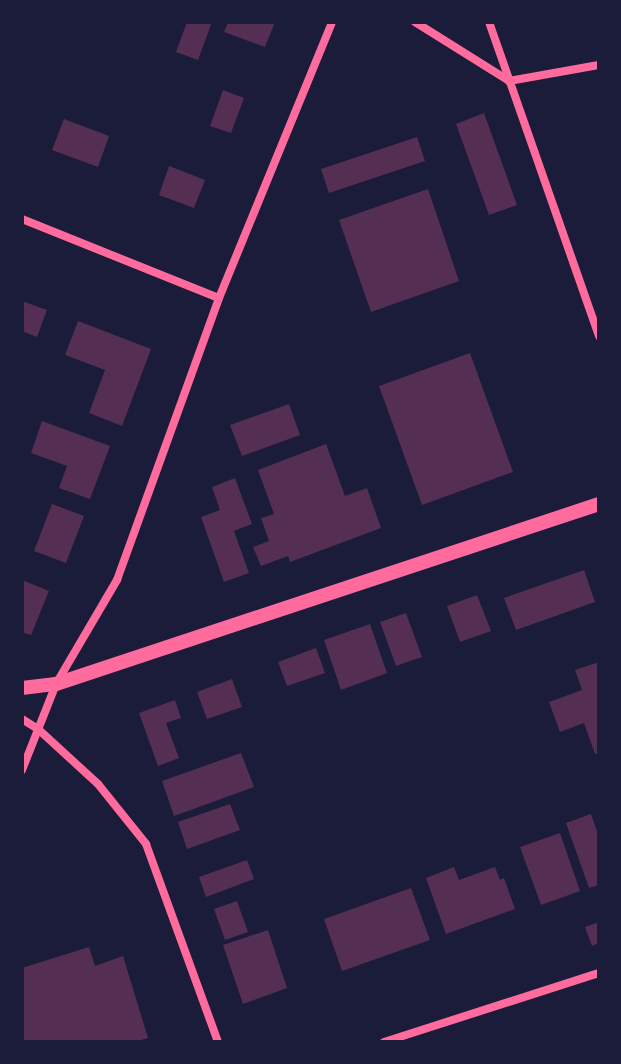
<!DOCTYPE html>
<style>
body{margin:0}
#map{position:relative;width:621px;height:1064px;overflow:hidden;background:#1b1b3a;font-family:Barlow,sans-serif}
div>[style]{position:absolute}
.building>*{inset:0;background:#542f53}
.minor>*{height:8px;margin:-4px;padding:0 4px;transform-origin:4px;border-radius:4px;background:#ff6b9d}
.tertiary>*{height:14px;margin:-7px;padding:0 7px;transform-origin:7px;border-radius:7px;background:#ff6b9d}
span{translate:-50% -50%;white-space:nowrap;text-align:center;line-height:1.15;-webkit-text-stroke:8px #1b1b3a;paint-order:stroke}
.frame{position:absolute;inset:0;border:24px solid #1b1b3a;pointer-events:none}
</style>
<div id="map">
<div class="building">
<div style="clip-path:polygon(187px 22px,212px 22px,198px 60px,176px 52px)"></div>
<div style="clip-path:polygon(228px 22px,275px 22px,265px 47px,224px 32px)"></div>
<div style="clip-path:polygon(223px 90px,244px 98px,231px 133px,210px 126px)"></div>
<div style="clip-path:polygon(484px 113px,517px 205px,489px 215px,456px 124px)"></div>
<div style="clip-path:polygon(64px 119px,109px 136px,98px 167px,52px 150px)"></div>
<div style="clip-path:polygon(417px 137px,425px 161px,329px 193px,321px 169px)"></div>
<div style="clip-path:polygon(169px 166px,205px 180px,194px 208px,159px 195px)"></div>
<div style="clip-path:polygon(428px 189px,459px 281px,371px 312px,339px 220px)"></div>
<div style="clip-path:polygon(22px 301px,47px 310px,37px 337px,22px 331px)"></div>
<div style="clip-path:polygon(78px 321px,151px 349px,122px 426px,89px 413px,105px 370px,65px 355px)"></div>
<div style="clip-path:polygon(470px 353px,513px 472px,422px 505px,379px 386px)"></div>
<div style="clip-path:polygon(289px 404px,300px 435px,242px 456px,230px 425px)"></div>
<div style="clip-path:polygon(42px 421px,110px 446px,90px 499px,59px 488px,67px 466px,31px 453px)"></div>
<div style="clip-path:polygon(326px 444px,345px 496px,367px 488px,381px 528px,290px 562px,288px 556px,261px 566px,253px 547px,269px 541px,261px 518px,274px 514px,258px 470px)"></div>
<div style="clip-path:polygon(235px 478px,252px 524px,234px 531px,249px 573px,224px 582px,201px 517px,220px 510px,212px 487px)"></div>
<div style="clip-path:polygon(52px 504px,84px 516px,66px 563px,34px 551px)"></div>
<div style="clip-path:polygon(584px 570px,595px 602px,516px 630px,504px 598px)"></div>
<div style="clip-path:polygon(22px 580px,49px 591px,31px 635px,22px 632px)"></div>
<div style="clip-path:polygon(477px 595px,491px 631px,460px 642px,447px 606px)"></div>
<div style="clip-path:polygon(406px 613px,422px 657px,396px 666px,380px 622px)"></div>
<div style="clip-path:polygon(370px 624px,387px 673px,341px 690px,324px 640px)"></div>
<div style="clip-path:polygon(316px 648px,325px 673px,287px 686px,278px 662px)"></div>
<div style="clip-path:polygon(599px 662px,599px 753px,595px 754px,584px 723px,560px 732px,549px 702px,582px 690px,575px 670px)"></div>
<div style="clip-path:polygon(232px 679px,242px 707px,207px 719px,197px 692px)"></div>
<div style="clip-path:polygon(175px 700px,181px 718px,166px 723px,179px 758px,158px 766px,139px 713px)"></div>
<div style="clip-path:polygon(241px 753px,254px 787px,174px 816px,162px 781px)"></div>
<div style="clip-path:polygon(230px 804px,240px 830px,187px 849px,178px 822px)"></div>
<div style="clip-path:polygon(591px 814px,599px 837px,599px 885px,589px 888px,566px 823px)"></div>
<div style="clip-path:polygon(560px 833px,580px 891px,541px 905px,520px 847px)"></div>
<div style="clip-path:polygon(247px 860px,254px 879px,206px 897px,199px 877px)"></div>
<div style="clip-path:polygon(454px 867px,459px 880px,495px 867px,500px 880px,504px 878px,515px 909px,446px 934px,426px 878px)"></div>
<div style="clip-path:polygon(411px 888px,430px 940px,342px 971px,324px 919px)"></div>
<div style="clip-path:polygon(237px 901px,248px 932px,225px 940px,214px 909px)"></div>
<div style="clip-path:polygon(599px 922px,599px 943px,592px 946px,585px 927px)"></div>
<div style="clip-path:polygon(268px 930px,287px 988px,243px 1004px,223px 945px)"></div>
<div style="clip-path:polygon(89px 947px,95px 966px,123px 956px,148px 1038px,134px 1042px,22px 1042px,22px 968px)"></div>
</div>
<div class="minor">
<div style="left:415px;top:22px;width:111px;rotate:32.1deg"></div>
<div style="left:509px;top:81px;width:91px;rotate:-10.1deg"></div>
<div style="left:489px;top:22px;width:333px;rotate:70.7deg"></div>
<div style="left:22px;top:219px;width:212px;rotate:21.9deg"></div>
<div style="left:22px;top:719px;width:19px;rotate:32deg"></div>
<div style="left:38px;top:729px;width:81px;rotate:42.5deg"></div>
<div style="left:98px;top:784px;width:77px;rotate:51.3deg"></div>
<div style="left:146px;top:844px;width:211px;rotate:70deg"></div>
<div style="left:22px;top:770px;width:92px;rotate:-68.4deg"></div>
<div style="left:56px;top:684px;width:121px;rotate:-59.6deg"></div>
<div style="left:117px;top:580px;width:300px;rotate:-70.1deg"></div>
<div style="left:219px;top:298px;width:298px;rotate:-67.7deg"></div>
<div style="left:384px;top:1042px;width:226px;rotate:-17.8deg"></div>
</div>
<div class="tertiary">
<div style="left:22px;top:688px;width:34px;rotate:-7deg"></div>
<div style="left:56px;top:684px;width:572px;rotate:-18.34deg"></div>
</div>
<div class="frame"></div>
</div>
